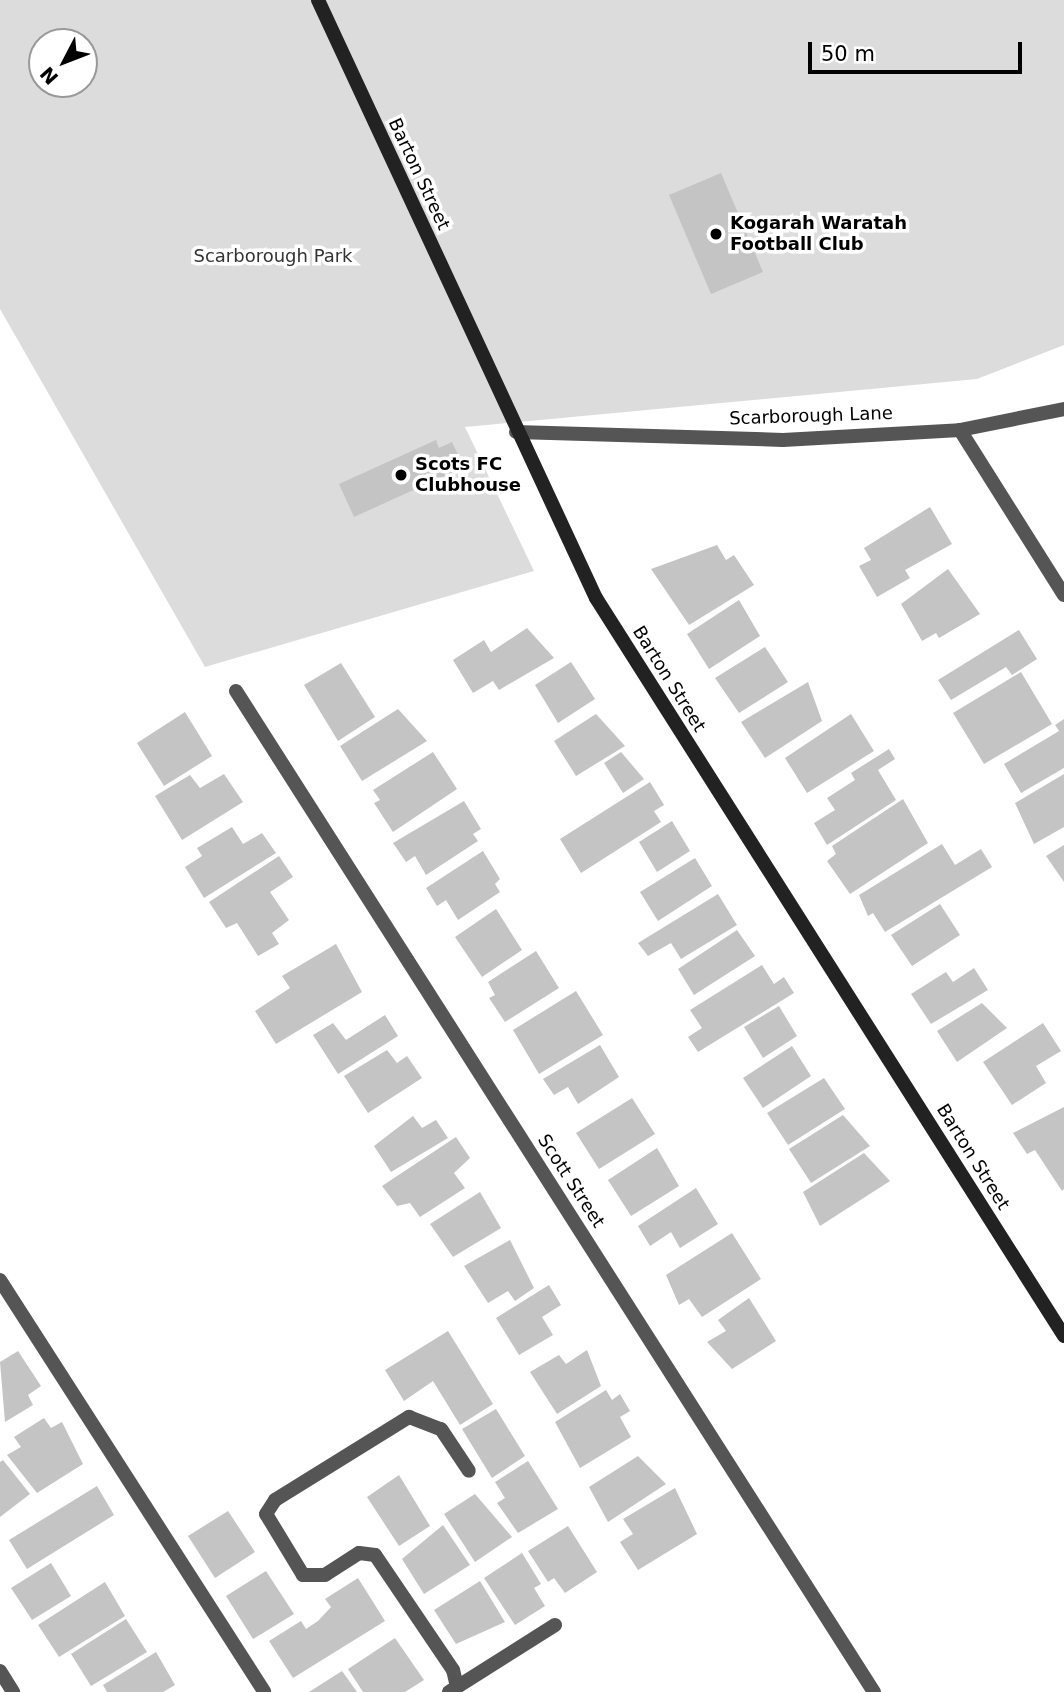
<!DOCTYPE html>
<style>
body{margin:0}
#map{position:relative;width:1064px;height:1692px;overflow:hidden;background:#fff;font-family:"DejaVu Sans",sans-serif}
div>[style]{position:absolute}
.green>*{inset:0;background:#dcdcdc}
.building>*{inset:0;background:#c4c4c4}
.lane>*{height:14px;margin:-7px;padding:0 7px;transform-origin:7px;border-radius:7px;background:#555}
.street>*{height:14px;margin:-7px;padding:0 7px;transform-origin:7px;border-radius:7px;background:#555}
.secondary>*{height:14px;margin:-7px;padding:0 7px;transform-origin:7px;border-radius:7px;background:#222}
.dots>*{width:19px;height:19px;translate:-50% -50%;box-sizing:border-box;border:4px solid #fff;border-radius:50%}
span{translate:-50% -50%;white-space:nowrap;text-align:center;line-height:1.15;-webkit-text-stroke:7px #fff;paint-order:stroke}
.street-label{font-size:18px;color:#000}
.poi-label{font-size:18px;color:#000;font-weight:700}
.left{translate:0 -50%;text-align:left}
.park-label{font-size:18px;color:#333}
.north{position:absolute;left:28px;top:28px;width:70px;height:70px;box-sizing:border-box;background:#fff;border:2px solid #999;border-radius:50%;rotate:228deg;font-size:19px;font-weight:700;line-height:28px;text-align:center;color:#000}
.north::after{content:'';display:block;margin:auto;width:24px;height:32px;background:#000;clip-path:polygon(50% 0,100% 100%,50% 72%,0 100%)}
.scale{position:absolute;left:808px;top:42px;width:214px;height:32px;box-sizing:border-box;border:4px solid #000;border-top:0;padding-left:9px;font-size:21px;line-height:24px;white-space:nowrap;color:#000;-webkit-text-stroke:5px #fff;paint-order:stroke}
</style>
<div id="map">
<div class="green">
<div style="clip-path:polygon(evenodd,0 0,1064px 0,1064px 345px,977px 379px,465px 427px,534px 571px,205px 667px,0 309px,0 0,42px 42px,84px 42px,84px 84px,42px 84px,42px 42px)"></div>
</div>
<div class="building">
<div style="clip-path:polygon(721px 173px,763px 272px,711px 294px,669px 195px)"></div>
<div style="clip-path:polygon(436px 440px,439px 448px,452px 442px,464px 467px,354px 517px,339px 484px)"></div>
<div style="clip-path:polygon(930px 507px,952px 544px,905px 570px,910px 578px,877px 597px,859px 566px,871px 560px,864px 548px)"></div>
<div style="clip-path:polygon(717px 545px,726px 560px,734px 555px,754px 585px,689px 625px,651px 569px)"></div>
<div style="clip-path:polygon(948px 569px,980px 614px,939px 638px,936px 633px,922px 641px,901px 604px)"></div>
<div style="clip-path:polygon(739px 600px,760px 636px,709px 669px,687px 634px)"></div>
<div style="clip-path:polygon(527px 628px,554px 658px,499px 690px,493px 681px,473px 693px,453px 660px,484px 640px,491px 652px)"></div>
<div style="clip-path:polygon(1019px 630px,1037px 659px,1012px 675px,1006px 667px,951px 700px,938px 680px)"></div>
<div style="clip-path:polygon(765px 647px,788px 682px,739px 713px,715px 678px)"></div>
<div style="clip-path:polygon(571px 662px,595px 699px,558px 723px,535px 685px)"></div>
<div style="clip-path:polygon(341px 663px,375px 717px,338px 741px,304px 685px)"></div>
<div style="clip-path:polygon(1021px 672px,1052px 724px,984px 764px,953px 713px)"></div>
<div style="clip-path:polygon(808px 682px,822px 721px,765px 758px,741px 722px)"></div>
<div style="clip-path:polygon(398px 709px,427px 741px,362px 781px,340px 746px)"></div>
<div style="clip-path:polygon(185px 712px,212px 756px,164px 786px,137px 743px)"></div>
<div style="clip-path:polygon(596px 714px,625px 746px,576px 776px,554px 741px)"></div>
<div style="clip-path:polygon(851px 714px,874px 751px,807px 793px,785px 758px)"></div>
<div style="clip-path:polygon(1064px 719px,1064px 768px,1021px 793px,1004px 764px,1059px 731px,1055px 725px)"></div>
<div style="clip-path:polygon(889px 749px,895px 759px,878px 770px,896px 800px,827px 845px,814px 823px,835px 810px,827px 798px,855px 780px,851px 773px)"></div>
<div style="clip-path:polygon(433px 752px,457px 789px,393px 832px,374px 803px,380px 800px,373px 790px)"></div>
<div style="clip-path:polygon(621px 752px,644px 779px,623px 793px,604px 763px)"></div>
<div style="clip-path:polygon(224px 774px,243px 802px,182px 840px,155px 796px,190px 775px,200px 788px)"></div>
<div style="clip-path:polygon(1064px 774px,1064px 827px,1034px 844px,1015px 803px)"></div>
<div style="clip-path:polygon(650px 782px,664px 805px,654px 811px,661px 822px,581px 873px,560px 839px)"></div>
<div style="clip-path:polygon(903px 799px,928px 843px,850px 894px,827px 861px,836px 854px,832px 846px)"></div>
<div style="clip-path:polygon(464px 801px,481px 829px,473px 834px,478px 841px,426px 875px,415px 856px,406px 862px,393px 843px)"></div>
<div style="clip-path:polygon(672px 821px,690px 851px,657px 872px,639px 842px)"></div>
<div style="clip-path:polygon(232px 827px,243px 844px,262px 833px,276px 853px,204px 898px,185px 867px,202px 856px,197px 848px)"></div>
<div style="clip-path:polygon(942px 844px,955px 865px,981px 849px,992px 867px,885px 932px,873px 913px,868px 916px,859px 895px)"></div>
<div style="clip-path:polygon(1064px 845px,1064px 882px,1046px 856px)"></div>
<div style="clip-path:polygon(483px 851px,500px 879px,495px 884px,500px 892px,458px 920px,446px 900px,437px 906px,426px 888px)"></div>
<div style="clip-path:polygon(279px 856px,293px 877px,270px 892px,289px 920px,272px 933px,279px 944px,258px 956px,237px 923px,226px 928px,209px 902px)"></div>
<div style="clip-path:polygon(695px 858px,712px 886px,658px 921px,640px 892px)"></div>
<div style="clip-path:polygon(718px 894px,737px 925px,681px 959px,671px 943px,648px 956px,638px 943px)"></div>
<div style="clip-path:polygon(940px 904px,960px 935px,912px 966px,891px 935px)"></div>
<div style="clip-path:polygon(496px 909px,522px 950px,482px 977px,455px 937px)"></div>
<div style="clip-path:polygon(737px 930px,755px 956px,694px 995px,678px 969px)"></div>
<div style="clip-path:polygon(336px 944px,362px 992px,276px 1044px,255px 1011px,290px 988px,282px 976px)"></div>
<div style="clip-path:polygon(536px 951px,559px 988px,505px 1022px,489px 998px,495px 995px,488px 982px)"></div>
<div style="clip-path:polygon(762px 965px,774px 984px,784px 977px,794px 993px,698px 1052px,688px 1037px,702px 1028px,690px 1010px)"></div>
<div style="clip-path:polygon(974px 968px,988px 990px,931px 1024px,911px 994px,946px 972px,953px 982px)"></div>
<div style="clip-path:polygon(576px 991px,603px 1035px,539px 1074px,513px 1030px)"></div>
<div style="clip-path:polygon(982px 1003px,1007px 1028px,957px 1062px,937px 1031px)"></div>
<div style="clip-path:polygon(779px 1006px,797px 1036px,763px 1058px,744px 1027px)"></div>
<div style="clip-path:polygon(385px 1015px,398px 1036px,338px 1074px,313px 1035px,333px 1023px,346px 1040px)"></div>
<div style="clip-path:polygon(1043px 1023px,1061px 1051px,1036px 1066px,1046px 1083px,1012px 1105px,983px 1062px)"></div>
<div style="clip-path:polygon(600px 1045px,619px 1077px,578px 1104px,568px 1087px,554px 1095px,543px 1079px)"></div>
<div style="clip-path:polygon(792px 1046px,811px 1076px,763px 1108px,743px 1078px)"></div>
<div style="clip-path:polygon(387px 1050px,397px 1063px,407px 1056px,422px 1078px,368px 1113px,344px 1076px)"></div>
<div style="clip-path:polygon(824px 1078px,845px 1109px,788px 1145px,767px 1113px)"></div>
<div style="clip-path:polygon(632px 1098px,655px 1134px,599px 1169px,576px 1133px)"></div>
<div style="clip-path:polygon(1064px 1107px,1064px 1189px,1062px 1191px,1035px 1150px,1027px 1154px,1013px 1133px)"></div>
<div style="clip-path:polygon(843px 1115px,870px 1146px,811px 1183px,789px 1149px)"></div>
<div style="clip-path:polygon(413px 1116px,422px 1128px,436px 1120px,448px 1138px,391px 1172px,374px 1146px)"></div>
<div style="clip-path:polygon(456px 1137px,470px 1158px,454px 1173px,465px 1188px,420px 1217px,410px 1203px,397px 1206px,382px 1186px)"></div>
<div style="clip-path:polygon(657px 1148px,679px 1186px,631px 1216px,608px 1180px)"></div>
<div style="clip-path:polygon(864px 1153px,890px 1181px,820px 1226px,803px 1192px)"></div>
<div style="clip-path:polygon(696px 1188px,718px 1224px,680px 1248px,671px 1232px,650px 1246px,638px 1226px)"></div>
<div style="clip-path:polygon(480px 1192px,501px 1228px,453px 1257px,430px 1224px)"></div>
<div style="clip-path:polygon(732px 1233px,761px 1279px,702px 1317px,689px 1299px,679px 1305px,666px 1275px)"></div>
<div style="clip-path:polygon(510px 1240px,534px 1288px,515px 1301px,508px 1291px,488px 1303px,464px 1266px)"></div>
<div style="clip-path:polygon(549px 1285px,561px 1305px,542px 1317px,553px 1335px,519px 1355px,496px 1318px)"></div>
<div style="clip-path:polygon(749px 1298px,776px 1341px,732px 1369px,707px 1342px,726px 1331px,718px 1320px)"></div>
<div style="clip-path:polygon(448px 1331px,493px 1404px,460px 1425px,433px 1381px,404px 1401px,385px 1370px)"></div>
<div style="clip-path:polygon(587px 1350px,601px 1386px,557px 1414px,530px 1372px,559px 1355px,566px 1364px)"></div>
<div style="clip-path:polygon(18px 1351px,41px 1386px,28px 1395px,33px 1405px,5px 1422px,0 1362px)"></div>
<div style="clip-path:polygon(606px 1390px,612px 1400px,620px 1394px,630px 1411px,620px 1417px,631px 1437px,580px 1468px,555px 1422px)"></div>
<div style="clip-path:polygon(496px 1409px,525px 1456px,492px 1478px,462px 1429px)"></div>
<div style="clip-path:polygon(44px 1418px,51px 1428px,62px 1422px,83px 1464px,37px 1493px,7px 1455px,21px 1447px,14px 1437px)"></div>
<div style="clip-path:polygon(638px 1456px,666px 1484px,608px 1522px,589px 1487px)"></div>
<div style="clip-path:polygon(3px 1460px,30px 1494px,0 1517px,0 1462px)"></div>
<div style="clip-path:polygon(528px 1461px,558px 1509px,518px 1533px,497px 1503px,505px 1498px,495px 1482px)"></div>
<div style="clip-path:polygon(399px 1475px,430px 1526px,399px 1546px,367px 1497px)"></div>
<div style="clip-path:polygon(97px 1486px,114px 1515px,27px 1569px,9px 1540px)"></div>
<div style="clip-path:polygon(675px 1488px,697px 1534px,638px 1570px,620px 1542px,633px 1534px,623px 1519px)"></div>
<div style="clip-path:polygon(475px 1494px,512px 1537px,475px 1562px,444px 1514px)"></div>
<div style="clip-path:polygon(228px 1511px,255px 1552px,215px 1578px,188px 1536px)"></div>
<div style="clip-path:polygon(443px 1525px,470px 1565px,424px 1594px,402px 1559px)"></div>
<div style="clip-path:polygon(568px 1526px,597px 1572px,565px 1593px,554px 1578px,548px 1582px,528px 1551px)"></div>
<div style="clip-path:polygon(522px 1553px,541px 1584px,534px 1588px,545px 1606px,515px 1625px,484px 1578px)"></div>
<div style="clip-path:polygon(51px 1563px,71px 1596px,32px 1620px,11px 1588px)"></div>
<div style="clip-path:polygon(266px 1571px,294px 1614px,253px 1639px,226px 1596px)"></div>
<div style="clip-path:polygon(358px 1578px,385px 1621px,293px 1678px,269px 1641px,301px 1621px,306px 1629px,318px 1621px,331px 1607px,325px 1599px)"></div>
<div style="clip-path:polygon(480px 1581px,505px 1622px,456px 1644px,434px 1610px)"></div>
<div style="clip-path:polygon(105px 1582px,125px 1616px,59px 1657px,38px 1625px)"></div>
<div style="clip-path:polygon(126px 1619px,147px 1652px,91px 1686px,71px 1654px)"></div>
<div style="clip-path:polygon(395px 1638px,424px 1680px,405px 1692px,363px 1692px,348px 1669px)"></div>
<div style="clip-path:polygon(156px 1652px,175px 1685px,163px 1692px,107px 1692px,103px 1685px)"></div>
<div style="clip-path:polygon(342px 1671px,357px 1692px,309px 1692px)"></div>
</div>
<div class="lane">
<div style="left:0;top:1280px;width:489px;rotate:57.3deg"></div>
<div style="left:457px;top:1687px;width:116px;rotate:-32.3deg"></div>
<div style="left:449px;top:1692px;width:9px;rotate:-32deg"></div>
<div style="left:457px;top:1687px;width:17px;rotate:-103deg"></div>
<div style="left:453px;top:1670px;width:139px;rotate:-124.1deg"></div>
<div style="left:375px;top:1555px;width:16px;rotate:-173deg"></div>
<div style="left:359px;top:1553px;width:40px;rotate:147.1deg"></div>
<div style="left:325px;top:1575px;width:22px;rotate:180deg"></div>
<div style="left:303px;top:1575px;width:71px;rotate:-121.2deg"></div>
<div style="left:266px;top:1514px;width:17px;rotate:-57deg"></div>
<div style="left:275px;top:1500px;width:158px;rotate:-31.8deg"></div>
<div style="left:409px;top:1417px;width:34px;rotate:21deg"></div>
<div style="left:441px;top:1429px;width:50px;rotate:56.3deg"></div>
</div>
<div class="street">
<div style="left:960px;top:430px;width:195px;rotate:57.8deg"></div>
<div style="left:516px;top:432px;width:267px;rotate:1.7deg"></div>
<div style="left:783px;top:440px;width:177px;rotate:-3.2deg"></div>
<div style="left:960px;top:430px;width:106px;rotate:-11.4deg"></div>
<div style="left:236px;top:691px;width:1187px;rotate:57.49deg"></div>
<div style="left:0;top:1671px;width:25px;rotate:58deg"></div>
</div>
<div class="secondary">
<div style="left:318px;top:0;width:659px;rotate:65.07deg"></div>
<div style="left:596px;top:598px;width:874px;rotate:57.62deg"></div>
</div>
<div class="dots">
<div style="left:716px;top:234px;background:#000"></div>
<div style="left:401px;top:475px;background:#000"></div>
</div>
<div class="street-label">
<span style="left:419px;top:174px;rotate:65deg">Barton Street</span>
<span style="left:811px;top:416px;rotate:-2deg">Scarborough Lane</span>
<span style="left:669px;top:679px;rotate:58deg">Barton Street</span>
<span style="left:973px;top:1157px;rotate:58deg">Barton Street</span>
<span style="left:571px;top:1181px;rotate:57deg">Scott Street</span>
</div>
<div class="poi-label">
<span class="left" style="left:730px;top:234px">Kogarah Waratah<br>Football Club</span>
<span class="left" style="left:415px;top:475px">Scots FC<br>Clubhouse</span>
</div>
<div class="park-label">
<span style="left:273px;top:256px">Scarborough Park</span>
</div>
<div class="north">N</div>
<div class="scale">50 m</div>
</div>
